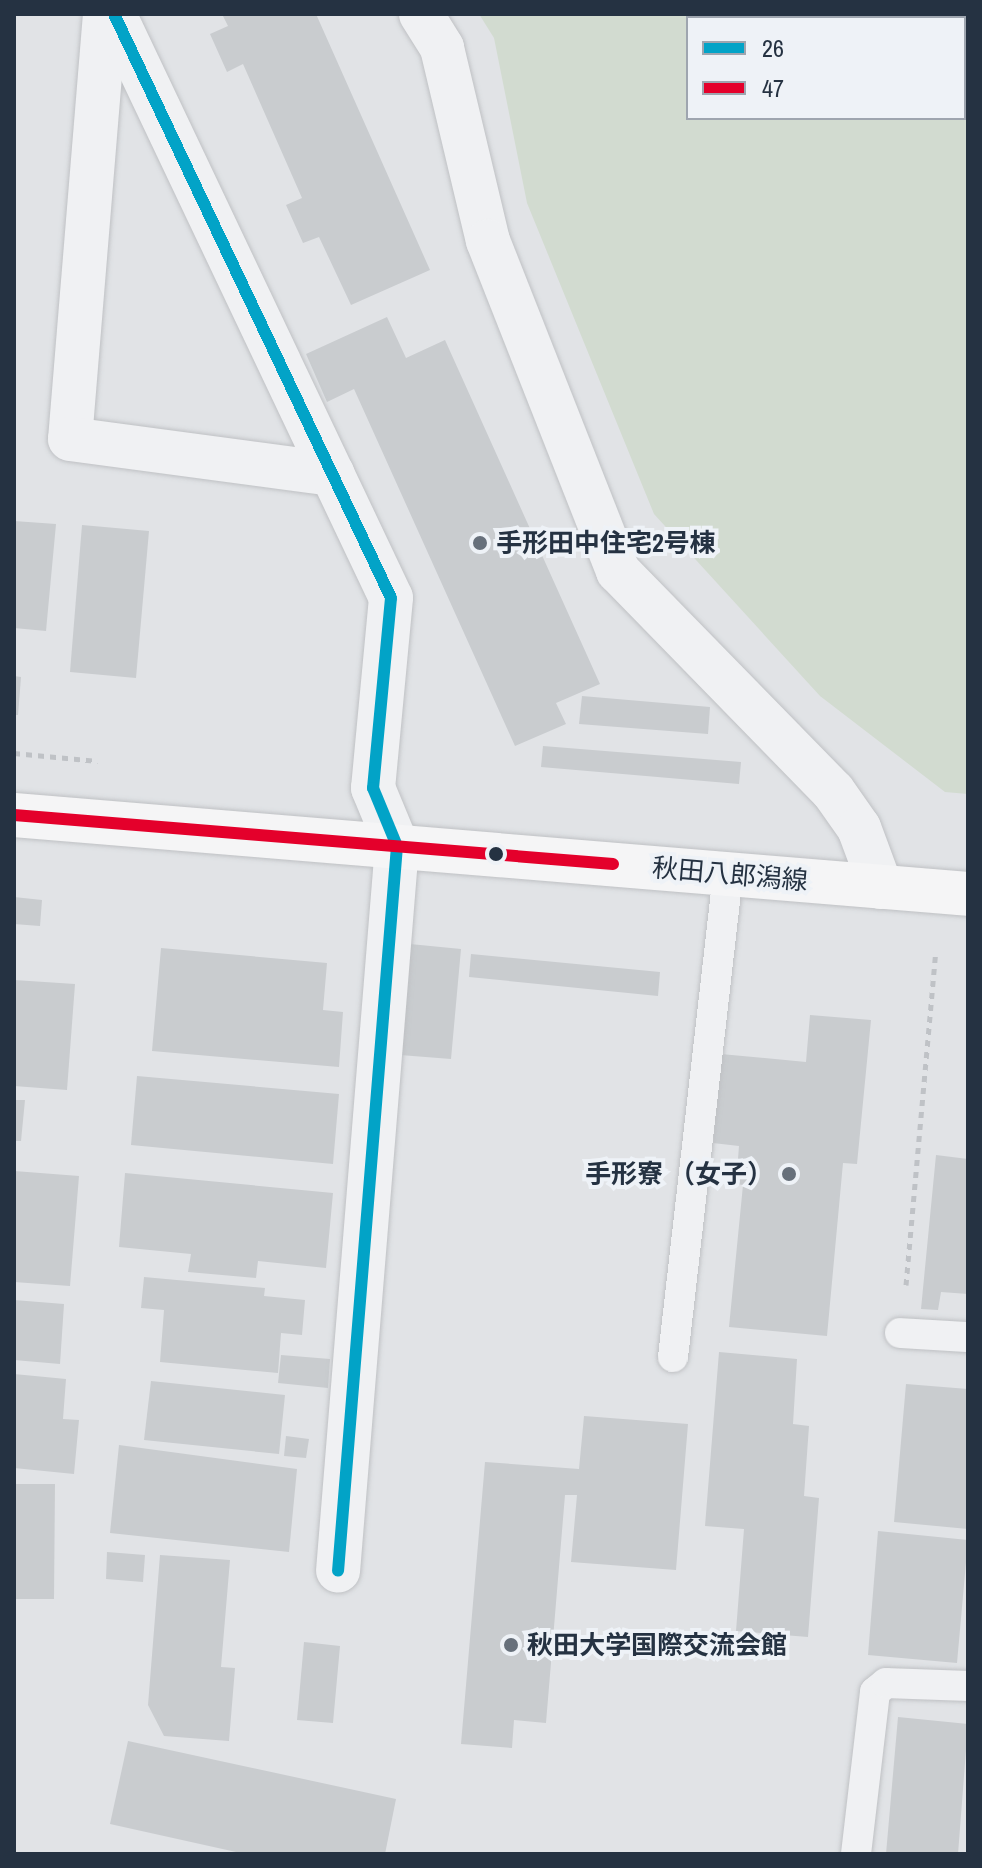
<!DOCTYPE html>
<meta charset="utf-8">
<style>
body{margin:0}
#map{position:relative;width:982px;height:1868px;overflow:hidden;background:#e1e3e6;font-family:"Archivo Narrow","Noto Sans JP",sans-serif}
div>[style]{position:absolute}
.green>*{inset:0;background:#d2dbd0}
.building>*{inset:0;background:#c9cccf}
.path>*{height:5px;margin-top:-2.5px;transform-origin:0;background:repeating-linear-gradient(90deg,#bfc2c6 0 6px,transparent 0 12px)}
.roads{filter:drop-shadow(0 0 2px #bfc1c4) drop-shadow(0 0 2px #bfc1c4)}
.lane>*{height:30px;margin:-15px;padding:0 15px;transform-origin:15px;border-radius:15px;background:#f0f1f3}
.street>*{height:44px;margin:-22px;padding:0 22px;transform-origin:22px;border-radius:22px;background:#f0f1f3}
.primary>*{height:44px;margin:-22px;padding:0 22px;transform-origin:22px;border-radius:22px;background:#f5f5f6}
.bus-1>*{height:12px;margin:-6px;padding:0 6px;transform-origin:6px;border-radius:6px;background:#02a3c7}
.bus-2>*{height:12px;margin:-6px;padding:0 6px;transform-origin:6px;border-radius:6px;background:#e4002b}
.dots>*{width:22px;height:22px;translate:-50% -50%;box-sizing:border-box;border:4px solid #eef2f7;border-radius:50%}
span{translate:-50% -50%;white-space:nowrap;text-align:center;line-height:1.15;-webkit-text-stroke:8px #eef2f7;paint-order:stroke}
.poi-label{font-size:26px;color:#253242;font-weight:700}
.left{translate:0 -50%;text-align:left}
.right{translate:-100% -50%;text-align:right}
.street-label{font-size:26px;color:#253242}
.frame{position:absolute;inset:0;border:16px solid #253242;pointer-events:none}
.legend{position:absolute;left:686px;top:16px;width:280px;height:104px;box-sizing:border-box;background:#eef2f7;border:2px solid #9ea5af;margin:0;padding:10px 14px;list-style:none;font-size:24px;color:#253242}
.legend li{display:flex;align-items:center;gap:16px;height:40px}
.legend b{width:40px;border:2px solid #9ea5af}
</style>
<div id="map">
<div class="green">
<div style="clip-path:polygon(evenodd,479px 14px,968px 14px,968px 794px,945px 792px,820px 696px,654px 514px,527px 203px,494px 38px,479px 14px,688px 18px,964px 18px,964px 118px,688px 118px,688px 18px)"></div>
</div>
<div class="building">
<div style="clip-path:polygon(222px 14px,316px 14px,430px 270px,351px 305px,319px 237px,303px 243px,286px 205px,302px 198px,243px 64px,227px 72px,210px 34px,228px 26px)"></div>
<div style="clip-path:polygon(387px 317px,406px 358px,445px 340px,600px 684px,556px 703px,566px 724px,515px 746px,354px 389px,327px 402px,306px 354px)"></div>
<div style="clip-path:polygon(14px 521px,56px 524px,46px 631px,14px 628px)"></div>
<div style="clip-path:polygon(82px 525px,149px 531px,136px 678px,70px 672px)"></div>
<div style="clip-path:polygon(14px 676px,21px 677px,18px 715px,14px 715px)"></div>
<div style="clip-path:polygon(582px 696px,710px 707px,708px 734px,579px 724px)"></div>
<div style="clip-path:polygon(543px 746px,741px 762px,739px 784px,541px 767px)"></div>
<div style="clip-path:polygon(14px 897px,42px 900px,40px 926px,14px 924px)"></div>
<div style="clip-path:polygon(410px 944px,461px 949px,451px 1059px,400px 1055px)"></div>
<div style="clip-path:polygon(161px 948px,327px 963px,323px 1010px,343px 1012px,339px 1067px,152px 1051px)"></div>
<div style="clip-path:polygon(471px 954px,660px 972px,658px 996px,469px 977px)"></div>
<div style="clip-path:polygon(14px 980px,75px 984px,67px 1090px,14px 1086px)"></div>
<div style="clip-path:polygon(810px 1015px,871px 1020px,857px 1164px,843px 1163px,827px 1336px,729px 1327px,743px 1185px,736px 1184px,739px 1146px,713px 1143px,721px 1054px,806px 1062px)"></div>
<div style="clip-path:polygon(137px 1076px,339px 1094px,333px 1164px,131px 1145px)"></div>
<div style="clip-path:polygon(14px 1100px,25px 1100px,21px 1141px,14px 1141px)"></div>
<div style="clip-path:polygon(936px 1155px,968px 1159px,968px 1294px,941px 1292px,938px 1310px,921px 1309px)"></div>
<div style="clip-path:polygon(14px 1171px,79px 1176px,70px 1286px,14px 1282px)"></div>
<div style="clip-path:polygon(125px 1173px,333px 1193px,326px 1268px,258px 1261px,256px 1278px,188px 1272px,191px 1254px,119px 1247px)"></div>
<div style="clip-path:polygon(144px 1277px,265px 1288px,264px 1296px,305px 1300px,302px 1335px,281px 1333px,278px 1373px,160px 1362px,164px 1310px,141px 1308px)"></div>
<div style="clip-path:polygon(14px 1300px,64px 1304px,60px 1364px,14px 1360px)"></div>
<div style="clip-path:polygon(719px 1352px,797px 1359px,793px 1424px,809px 1426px,804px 1496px,819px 1498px,808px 1637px,736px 1631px,744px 1529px,705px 1526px)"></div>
<div style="clip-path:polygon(281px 1355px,330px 1359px,328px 1388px,278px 1383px)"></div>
<div style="clip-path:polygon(14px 1374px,66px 1379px,63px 1419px,79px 1420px,74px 1474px,14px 1468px)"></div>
<div style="clip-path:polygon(151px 1381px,285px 1395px,279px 1454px,144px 1440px)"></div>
<div style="clip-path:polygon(906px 1384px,968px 1389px,968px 1529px,894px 1522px)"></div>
<div style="clip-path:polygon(584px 1416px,688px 1424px,676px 1570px,571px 1562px,577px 1495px,565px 1495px,546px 1723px,514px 1720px,512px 1748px,461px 1744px,485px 1462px,579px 1469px)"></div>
<div style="clip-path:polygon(286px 1436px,309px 1439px,306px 1458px,284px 1456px)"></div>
<div style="clip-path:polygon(119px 1445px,297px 1469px,289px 1552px,110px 1533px)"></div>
<div style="clip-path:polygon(14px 1484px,55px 1484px,54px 1599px,14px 1599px)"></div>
<div style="clip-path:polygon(878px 1531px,968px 1540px,957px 1663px,868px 1655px)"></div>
<div style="clip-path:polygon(107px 1552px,145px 1555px,143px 1582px,106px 1579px)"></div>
<div style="clip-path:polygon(160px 1555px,230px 1560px,221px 1667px,235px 1668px,229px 1741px,164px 1736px,148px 1705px)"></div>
<div style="clip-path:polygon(304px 1642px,340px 1646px,333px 1723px,297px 1720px)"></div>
<div style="clip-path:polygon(898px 1717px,968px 1724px,958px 1854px,886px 1854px)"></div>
<div style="clip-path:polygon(128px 1741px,396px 1799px,385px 1854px,245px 1854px,110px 1824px)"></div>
</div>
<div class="path">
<div style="left:14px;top:753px;width:84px;rotate:5.4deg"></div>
<div style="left:906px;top:1285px;width:334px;rotate:-84.9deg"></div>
</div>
<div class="roads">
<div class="lane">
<div style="left:900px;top:1333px;width:68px;rotate:3.4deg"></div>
<div style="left:673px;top:1357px;width:486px;rotate:-83.5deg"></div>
<div style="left:856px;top:1854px;width:163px;rotate:-83.3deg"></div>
<div style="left:875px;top:1692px;width:14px;rotate:-39deg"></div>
<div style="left:886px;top:1683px;width:82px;rotate:2.1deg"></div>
</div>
<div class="street">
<div style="left:105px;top:14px;width:426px;rotate:94.7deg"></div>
<div style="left:70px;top:439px;width:265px;rotate:7.6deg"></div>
<div style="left:114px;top:14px;width:646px;rotate:64.62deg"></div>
<div style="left:391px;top:598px;width:191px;rotate:95.4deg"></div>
<div style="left:373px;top:788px;width:63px;rotate:67.5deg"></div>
<div style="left:397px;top:846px;width:727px;rotate:94.65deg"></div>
<div style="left:421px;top:14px;width:40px;rotate:58deg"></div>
<div style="left:442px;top:48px;width:198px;rotate:76.6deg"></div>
<div style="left:488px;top:241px;width:355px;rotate:68.5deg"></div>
<div style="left:618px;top:571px;width:308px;rotate:45.7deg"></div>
<div style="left:833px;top:791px;width:45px;rotate:54.9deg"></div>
<div style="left:859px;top:828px;width:63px;rotate:69.6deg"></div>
</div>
<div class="primary">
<div style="left:14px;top:815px;width:957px;rotate:4.73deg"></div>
</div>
</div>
<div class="bus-1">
<div style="left:114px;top:14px;width:646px;rotate:64.62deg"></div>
<div style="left:391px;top:598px;width:191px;rotate:95.4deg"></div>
<div style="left:373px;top:788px;width:63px;rotate:67.5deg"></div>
<div style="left:397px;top:846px;width:727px;rotate:94.65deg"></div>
</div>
<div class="bus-2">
<div style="left:14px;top:815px;width:601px;rotate:4.68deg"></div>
</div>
<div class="dots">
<div style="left:480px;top:543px;background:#67707b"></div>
<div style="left:496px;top:854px;background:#253242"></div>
<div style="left:789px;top:1174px;background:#67707b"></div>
<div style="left:511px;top:1645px;background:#67707b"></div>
</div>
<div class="poi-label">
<span class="left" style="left:496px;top:543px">手形田中住宅2号棟</span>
<span class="right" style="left:773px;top:1174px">手形寮 （女子）</span>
<span class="left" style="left:527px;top:1645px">秋田大学国際交流会館</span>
</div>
<div class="street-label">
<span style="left:730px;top:874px;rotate:5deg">秋田八郎潟線</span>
</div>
<div class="frame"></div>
<ul class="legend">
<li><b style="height:10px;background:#02a3c7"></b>26</li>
<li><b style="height:10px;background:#e4002b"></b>47</li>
</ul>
</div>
